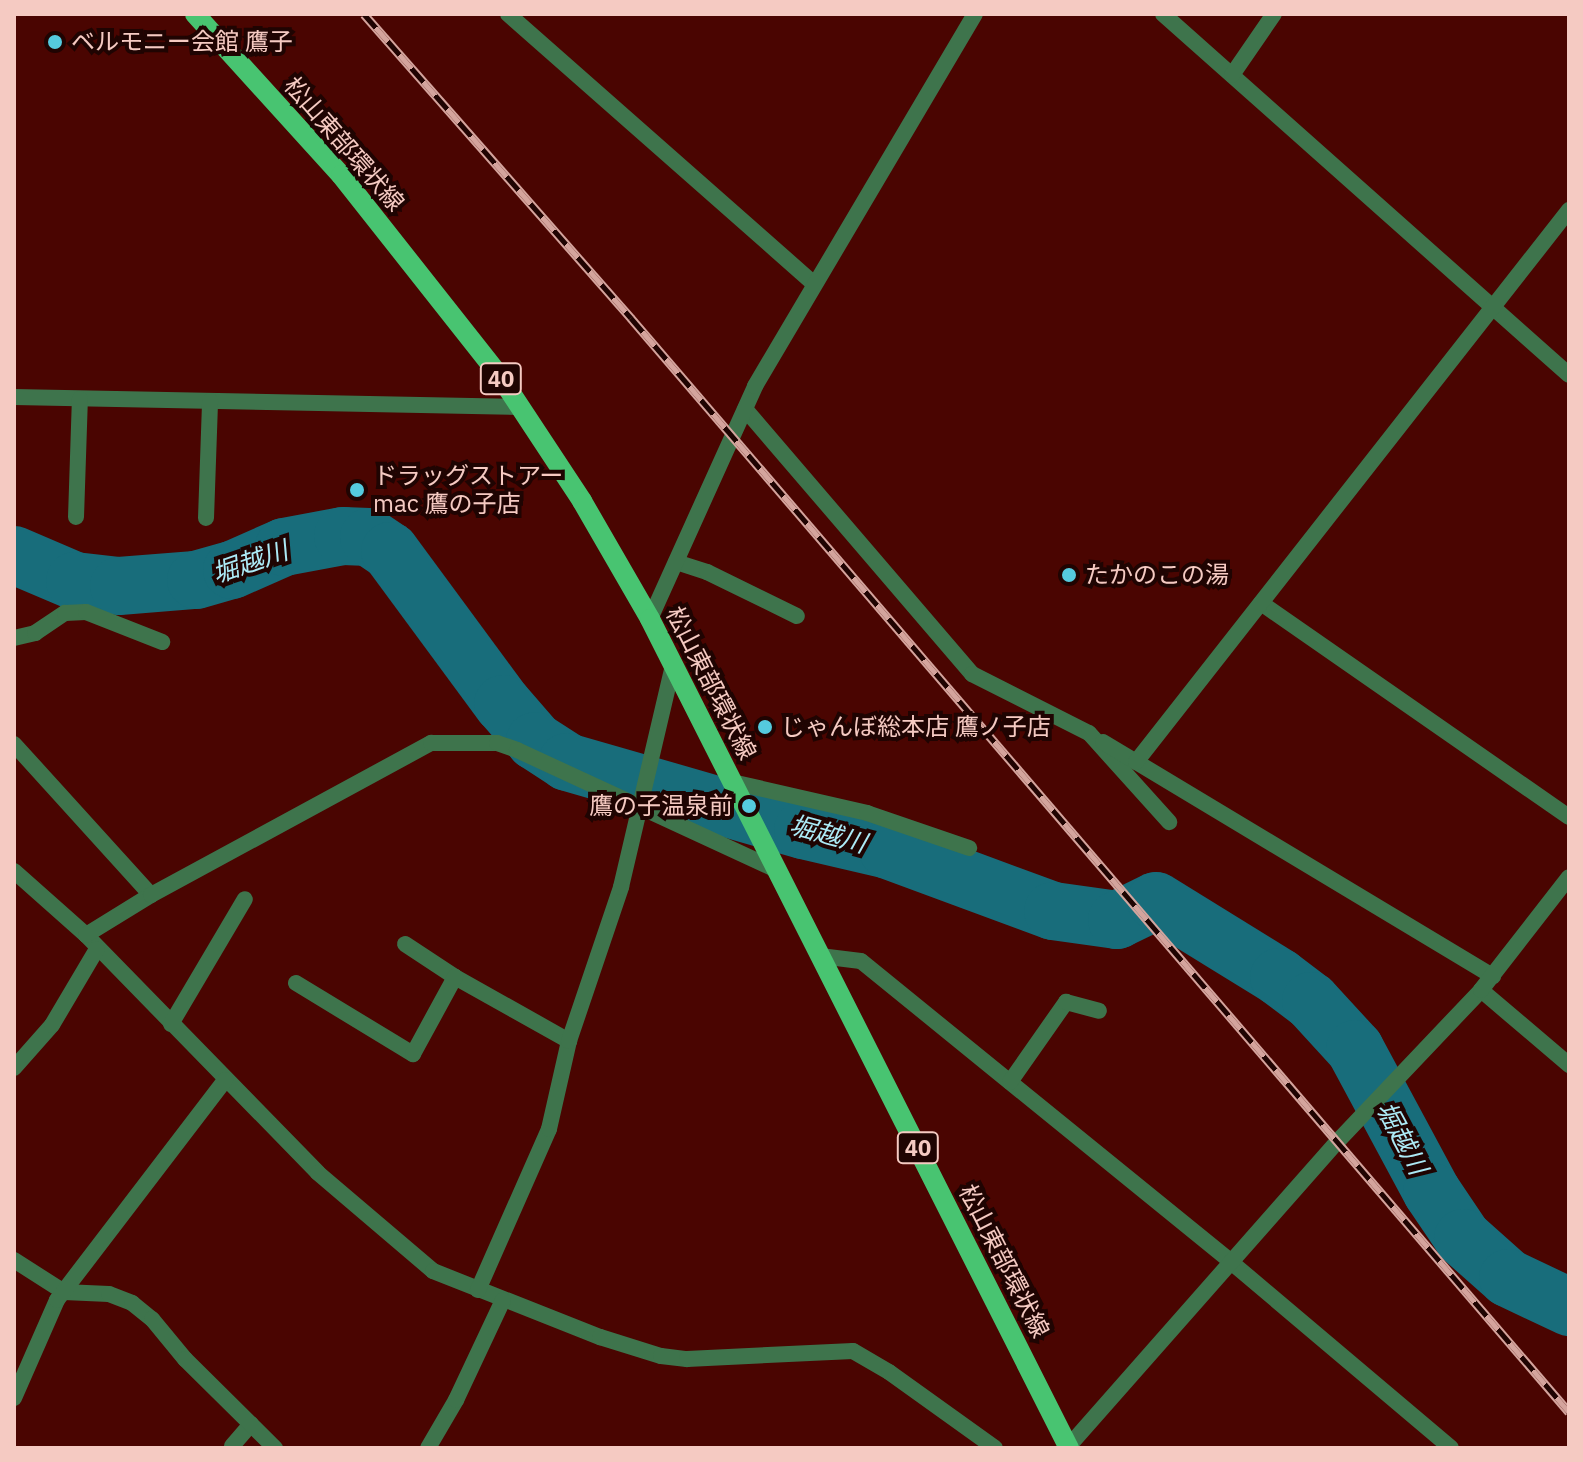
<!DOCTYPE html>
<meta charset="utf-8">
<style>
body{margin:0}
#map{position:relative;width:1583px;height:1462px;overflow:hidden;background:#4a0501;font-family:"IBM Plex Sans","Noto Sans JP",sans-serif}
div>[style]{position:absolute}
.river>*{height:58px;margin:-29px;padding:0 29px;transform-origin:29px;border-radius:29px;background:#186d7b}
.lane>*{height:16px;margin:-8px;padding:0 8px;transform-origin:8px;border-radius:8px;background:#3e744c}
.street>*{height:16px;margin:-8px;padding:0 8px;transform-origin:8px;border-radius:8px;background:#3e744c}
.primary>*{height:20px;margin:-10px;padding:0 10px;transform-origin:10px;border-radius:10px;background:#48c471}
.rail>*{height:9px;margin-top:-4.5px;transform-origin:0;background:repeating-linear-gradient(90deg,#1f0402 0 18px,#d4a49d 0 36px);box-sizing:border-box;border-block:2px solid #d4a49d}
.dots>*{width:22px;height:22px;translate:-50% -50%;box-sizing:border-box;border:4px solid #1f0402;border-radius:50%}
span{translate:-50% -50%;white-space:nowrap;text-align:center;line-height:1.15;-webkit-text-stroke:8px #1f0402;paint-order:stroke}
.shield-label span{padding:2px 6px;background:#1f0402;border:2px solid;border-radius:6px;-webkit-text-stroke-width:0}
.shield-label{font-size:22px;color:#f5cac2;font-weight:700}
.poi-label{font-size:24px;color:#f5cac2}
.left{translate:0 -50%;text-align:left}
.right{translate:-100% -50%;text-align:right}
.street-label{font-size:24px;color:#f5cac2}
.water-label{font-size:26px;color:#aceaf6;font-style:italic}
.frame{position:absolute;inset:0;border:16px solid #f5cac2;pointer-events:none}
</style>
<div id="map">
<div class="river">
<div style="left:14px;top:555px;width:66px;rotate:23.1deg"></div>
<div style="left:75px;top:581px;width:44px;rotate:6.5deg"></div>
<div style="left:119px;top:586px;width:77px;rotate:-4.5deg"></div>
<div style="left:196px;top:580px;width:37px;rotate:-16deg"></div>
<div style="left:232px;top:570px;width:57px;rotate:-23.9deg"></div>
<div style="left:284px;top:547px;width:60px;rotate:-10.6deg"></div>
<div style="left:343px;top:536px;width:26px;rotate:2deg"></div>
<div style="left:369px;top:537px;width:25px;rotate:34deg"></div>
<div style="left:390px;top:551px;width:190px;rotate:53.6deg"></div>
<div style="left:503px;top:704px;width:49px;rotate:49.1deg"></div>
<div style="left:535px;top:741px;width:38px;rotate:33deg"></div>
<div style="left:567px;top:762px;width:246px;rotate:16.1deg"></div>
<div style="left:803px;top:830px;width:87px;rotate:13.2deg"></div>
<div style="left:888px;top:850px;width:176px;rotate:20.3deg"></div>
<div style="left:1053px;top:911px;width:65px;rotate:8deg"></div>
<div style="left:1117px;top:920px;width:43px;rotate:-26deg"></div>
<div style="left:1156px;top:901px;width:145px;rotate:31.7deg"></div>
<div style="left:1279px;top:977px;width:40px;rotate:37deg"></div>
<div style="left:1311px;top:1001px;width:65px;rotate:47.5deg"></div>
<div style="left:1355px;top:1049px;width:162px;rotate:61.7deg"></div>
<div style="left:1432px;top:1192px;width:55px;rotate:56deg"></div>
<div style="left:1463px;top:1238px;width:60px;rotate:41.6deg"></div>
<div style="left:1508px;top:1278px;width:68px;rotate:25.4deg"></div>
</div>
<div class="lane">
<div style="left:232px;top:1446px;width:29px;rotate:-49deg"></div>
</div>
<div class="street">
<div style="left:508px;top:14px;width:407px;rotate:41.4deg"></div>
<div style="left:1163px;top:14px;width:543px;rotate:41.64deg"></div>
<div style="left:1232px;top:75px;width:74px;rotate:-55.5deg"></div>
<div style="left:14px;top:397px;width:506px;rotate:1.13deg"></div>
<div style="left:745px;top:409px;width:349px;rotate:49.4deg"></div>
<div style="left:972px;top:674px;width:131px;rotate:26.8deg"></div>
<div style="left:1089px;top:733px;width:120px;rotate:48deg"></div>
<div style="left:76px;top:517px;width:118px;rotate:-88.1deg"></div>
<div style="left:206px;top:518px;width:117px;rotate:-88deg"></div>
<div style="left:676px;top:562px;width:33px;rotate:18deg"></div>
<div style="left:707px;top:572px;width:100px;rotate:26.1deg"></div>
<div style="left:1261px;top:603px;width:375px;rotate:34.8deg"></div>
<div style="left:650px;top:619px;width:256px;rotate:-65.7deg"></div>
<div style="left:755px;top:386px;width:432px;rotate:-59.4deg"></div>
<div style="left:14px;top:638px;width:22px;rotate:-13deg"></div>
<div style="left:35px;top:633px;width:36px;rotate:-34deg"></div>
<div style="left:65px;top:613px;width:21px;rotate:-3deg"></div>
<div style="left:86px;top:612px;width:82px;rotate:21.5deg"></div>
<div style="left:1103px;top:742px;width:455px;rotate:31deg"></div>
<div style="left:14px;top:744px;width:204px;rotate:47.8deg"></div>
<div style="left:1136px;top:762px;width:702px;rotate:-51.89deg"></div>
<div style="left:732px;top:782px;width:139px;rotate:12.9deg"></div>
<div style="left:867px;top:813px;width:108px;rotate:18.9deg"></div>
<div style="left:14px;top:871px;width:96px;rotate:41.6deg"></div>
<div style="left:86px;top:935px;width:332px;rotate:45.7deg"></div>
<div style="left:318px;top:1173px;width:151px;rotate:40.4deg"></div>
<div style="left:433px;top:1271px;width:180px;rotate:21.6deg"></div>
<div style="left:600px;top:1337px;width:64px;rotate:17.3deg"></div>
<div style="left:661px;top:1356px;width:26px;rotate:7deg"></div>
<div style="left:687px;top:1359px;width:166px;rotate:-2.8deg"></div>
<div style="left:853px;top:1351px;width:42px;rotate:30.3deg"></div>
<div style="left:889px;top:1372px;width:130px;rotate:35.6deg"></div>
<div style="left:86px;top:935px;width:76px;rotate:-31.6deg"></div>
<div style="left:151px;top:895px;width:319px;rotate:-28.5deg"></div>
<div style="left:431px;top:743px;width:66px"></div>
<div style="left:497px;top:743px;width:21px;rotate:19deg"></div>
<div style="left:517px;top:750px;width:283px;rotate:24.8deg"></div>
<div style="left:405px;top:944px;width:60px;rotate:33.4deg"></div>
<div style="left:455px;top:977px;width:131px;rotate:29.3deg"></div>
<div style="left:820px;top:956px;width:41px;rotate:7deg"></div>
<div style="left:861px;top:961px;width:477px;rotate:39.1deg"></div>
<div style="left:1231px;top:1262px;width:288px;rotate:40.2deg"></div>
<div style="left:296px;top:983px;width:137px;rotate:31.3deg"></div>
<div style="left:413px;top:1054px;width:88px;rotate:-61.4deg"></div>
<div style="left:1481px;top:990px;width:116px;rotate:40.4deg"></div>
<div style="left:171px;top:1024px;width:145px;rotate:-59.4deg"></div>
<div style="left:14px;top:1068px;width:57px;rotate:-48.5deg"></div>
<div style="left:52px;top:1025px;width:88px;rotate:-59.4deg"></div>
<div style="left:1010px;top:1082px;width:98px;rotate:-55deg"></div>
<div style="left:1066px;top:1002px;width:34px;rotate:15deg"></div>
<div style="left:14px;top:1260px;width:59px;rotate:32.6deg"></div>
<div style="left:64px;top:1292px;width:45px;rotate:2.5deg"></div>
<div style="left:109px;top:1294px;width:25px;rotate:21deg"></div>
<div style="left:132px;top:1303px;width:26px;rotate:39deg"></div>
<div style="left:152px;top:1319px;width:52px;rotate:50.5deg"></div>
<div style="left:185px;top:1359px;width:127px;rotate:44.7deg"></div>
<div style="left:478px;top:1290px;width:176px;rotate:-66.2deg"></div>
<div style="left:549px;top:1129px;width:90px;rotate:-77.2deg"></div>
<div style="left:569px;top:1041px;width:163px;rotate:-71.3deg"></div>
<div style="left:621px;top:887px;width:228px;rotate:-76.8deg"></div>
<div style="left:14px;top:1398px;width:107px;rotate:-66.3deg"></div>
<div style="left:57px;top:1300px;width:277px;rotate:-52.6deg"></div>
<div style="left:1068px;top:1447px;width:407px;rotate:-48.6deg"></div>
<div style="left:1337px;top:1142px;width:209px;rotate:-46.5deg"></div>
<div style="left:1481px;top:990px;width:143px;rotate:-52.1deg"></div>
<div style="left:428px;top:1448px;width:56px;rotate:-59.7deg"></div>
<div style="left:456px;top:1400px;width:110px;rotate:-64.8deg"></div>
</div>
<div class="primary">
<div style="left:195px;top:14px;width:217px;rotate:47.8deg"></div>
<div style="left:341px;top:175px;width:255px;rotate:51.7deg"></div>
<div style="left:499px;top:375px;width:151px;rotate:56.6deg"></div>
<div style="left:582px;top:501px;width:136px;rotate:60deg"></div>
<div style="left:650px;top:619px;width:929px;rotate:63.19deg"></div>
</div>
<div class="rail">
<div style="left:364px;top:14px;width:405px;rotate:48.7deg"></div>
<div style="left:631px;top:318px;width:1441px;rotate:49.39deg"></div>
</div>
<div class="dots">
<div style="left:55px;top:42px;background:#55cade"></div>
<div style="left:357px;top:490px;background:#55cade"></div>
<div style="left:1069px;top:575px;background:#55cade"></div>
<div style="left:765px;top:727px;background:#55cade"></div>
<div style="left:749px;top:806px;background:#55cade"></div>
</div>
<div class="shield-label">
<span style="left:501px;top:379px">40</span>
<span style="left:918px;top:1148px">40</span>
</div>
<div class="poi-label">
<span class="left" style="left:71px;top:42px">ベルモニー会館 鷹子</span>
<span class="left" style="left:373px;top:490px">ドラッグストアー<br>mac 鷹の子店</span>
<span class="left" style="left:1085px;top:575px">たかのこの湯</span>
<span class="left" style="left:781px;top:727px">じゃんぼ総本店 鷹ノ子店</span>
<span class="right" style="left:733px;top:806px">鷹の子温泉前</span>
</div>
<div class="street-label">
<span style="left:344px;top:144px;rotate:49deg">松山東部環状線</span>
<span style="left:711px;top:683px;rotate:63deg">松山東部環状線</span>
<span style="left:1004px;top:1261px;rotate:63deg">松山東部環状線</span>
</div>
<div class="water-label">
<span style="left:250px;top:562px;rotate:-19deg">堀越川</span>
<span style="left:828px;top:834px;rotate:15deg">堀越川</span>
<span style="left:1402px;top:1138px;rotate:62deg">堀越川</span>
</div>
<div class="frame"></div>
</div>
